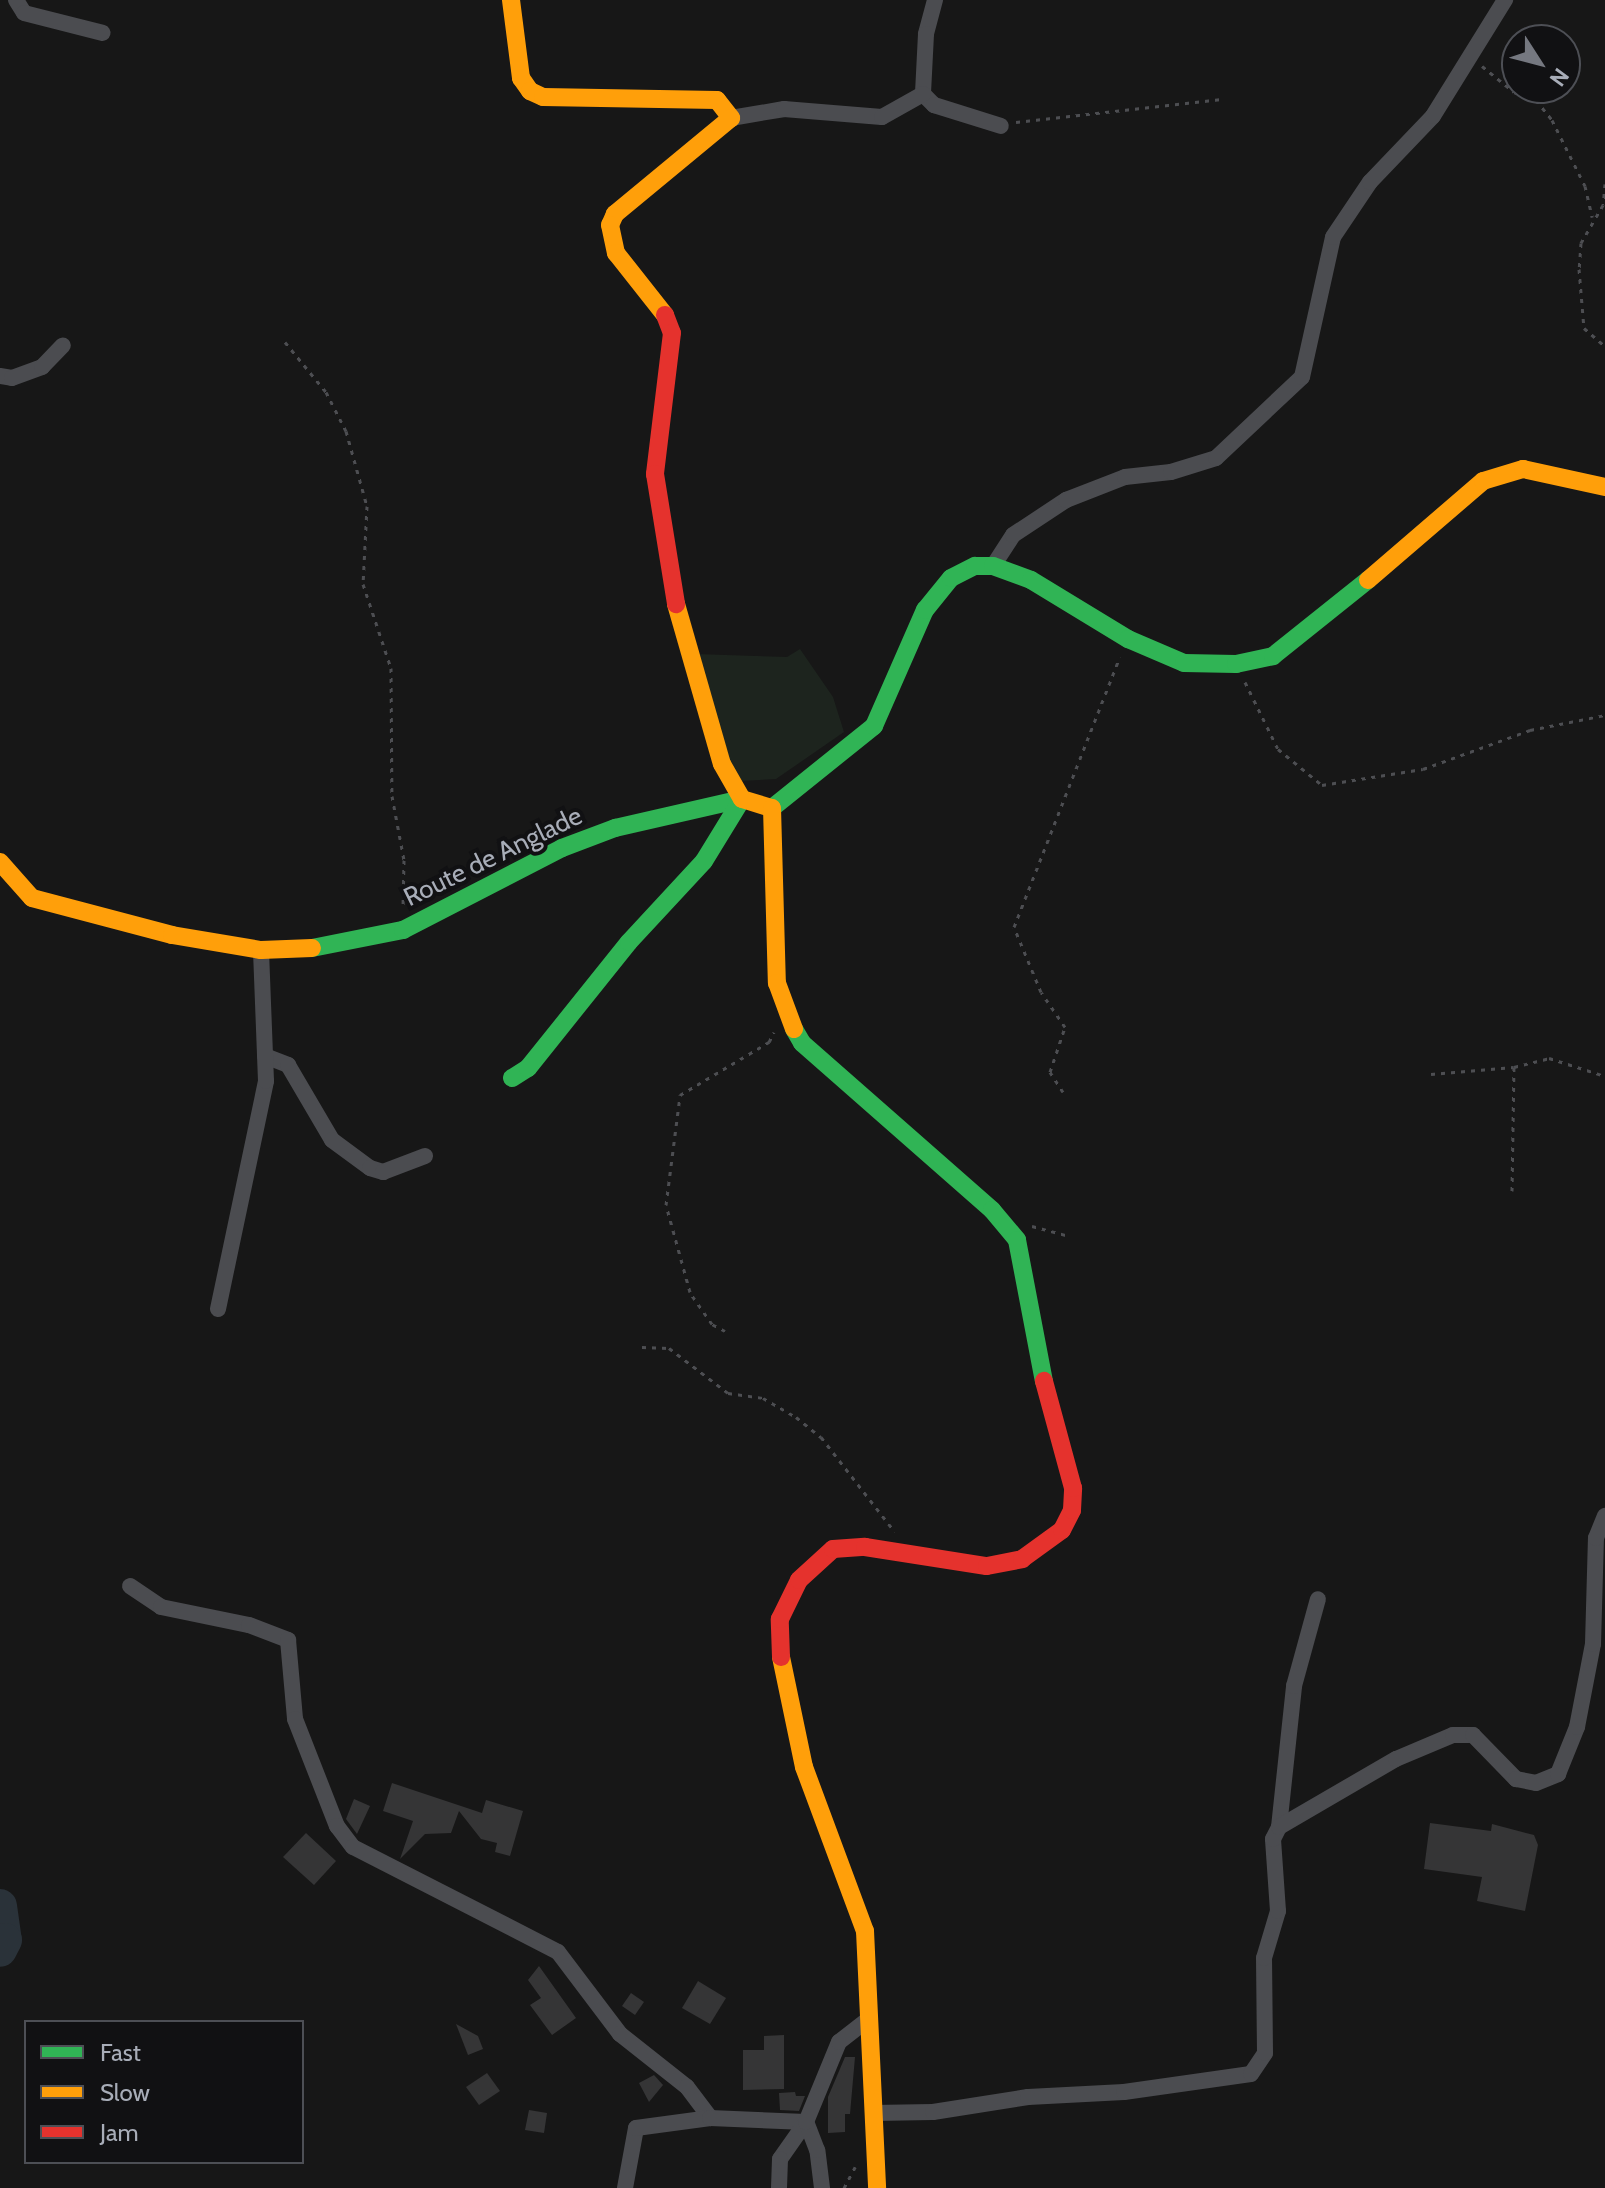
<!DOCTYPE html>
<style>
body{margin:0}
#map{position:relative;width:1605px;height:2188px;overflow:hidden;background:#171717;font-family:Cabin,sans-serif}
div>[style]{position:absolute}
.green>*{inset:0;background:#1d241e}
.river>*{height:34px;margin:-17px;padding:0 17px;transform-origin:17px;border-radius:17px;background:#2a3239}
.building>*{inset:0;background:#353536}
.path>*{height:3px;margin-top:-1.5px;transform-origin:0;background:repeating-linear-gradient(90deg,#4d4e52 0 4px,transparent 0 10px)}
.street>*{height:16px;margin:-8px;padding:0 8px;transform-origin:8px;border-radius:8px;background:#4b4c50}
.fast>*{height:18px;margin:-9px;padding:0 9px;transform-origin:9px;border-radius:9px;background:#30b455}
.slow>*{height:18px;margin:-9px;padding:0 9px;transform-origin:9px;border-radius:9px;background:#ff9f0a}
.jam>*{height:18px;margin:-9px;padding:0 9px;transform-origin:9px;border-radius:9px;background:#e5322d}
span{translate:-50% -50%;white-space:nowrap;text-align:center;line-height:1.15;-webkit-text-stroke:8px #111113;paint-order:stroke}
.street-label{font-size:26px;color:#a8adb8}
.legend{position:absolute;left:24px;top:2020px;width:280px;height:144px;box-sizing:border-box;background:#111113;border:2px solid #4d4f55;margin:0;padding:10px 14px;list-style:none;font-size:24px;color:#a8adb8}
.legend li{display:flex;align-items:center;gap:16px;height:40px}
.legend b{width:40px;border:2px solid #4d4f55}
.north{position:absolute;left:1501px;top:24px;width:80px;height:80px;box-sizing:border-box;background:#111113;border:2px solid #4d4f55;border-radius:50%;rotate:126deg;font-size:22px;font-weight:700;line-height:32px;text-align:center;color:#a8adb8}
.north::after{content:'';display:block;margin:auto;width:28px;height:36px;background:#757880;clip-path:polygon(50% 0,100% 100%,50% 72%,0 100%)}
</style>
<div id="map">
<div class="green">
<div style="clip-path:polygon(800px 649px,833px 697px,844px 732px,776px 779px,740px 781px,730px 776px,696px 654px,787px 657px)"></div>
</div>
<div class="river">
<div style="left:0;top:1906px;width:34px;rotate:82deg"></div>
<div style="left:5px;top:1940px;width:11px;rotate:117deg"></div>
</div>
<div class="building">
<div style="clip-path:polygon(392px 1783px,482px 1813px,486px 1800px,523px 1811px,510px 1856px,495px 1852px,497px 1843px,481px 1839px,459px 1811px,451px 1833px,425px 1834px,400px 1859px,413px 1821px,383px 1811px)"></div>
<div style="clip-path:polygon(354px 1799px,370px 1806px,357px 1834px,346px 1819px)"></div>
<div style="clip-path:polygon(1430px 1823px,1491px 1831px,1492px 1824px,1534px 1835px,1538px 1845px,1525px 1911px,1477px 1901px,1482px 1877px,1424px 1869px)"></div>
<div style="clip-path:polygon(306px 1833px,336px 1861px,314px 1885px,283px 1857px)"></div>
<div style="clip-path:polygon(539px 1966px,576px 2018px,552px 2035px,530px 2005px,541px 1998px,528px 1980px)"></div>
<div style="clip-path:polygon(698px 1981px,726px 1998px,710px 2024px,682px 2008px)"></div>
<div style="clip-path:polygon(631px 1993px,644px 2002px,635px 2015px,622px 2006px)"></div>
<div style="clip-path:polygon(456px 2024px,478px 2036px,483px 2049px,468px 2055px)"></div>
<div style="clip-path:polygon(784px 2035px,784px 2089px,743px 2090px,743px 2050px,764px 2050px,764px 2036px)"></div>
<div style="clip-path:polygon(845px 2057px,855px 2057px,850px 2114px,845px 2114px,845px 2132px,828px 2133px,828px 2097px)"></div>
<div style="clip-path:polygon(487px 2073px,500px 2091px,479px 2105px,466px 2087px)"></div>
<div style="clip-path:polygon(654px 2075px,663px 2085px,649px 2102px,639px 2083px)"></div>
<div style="clip-path:polygon(795px 2092px,796px 2096px,805px 2096px,799px 2111px,780px 2110px,779px 2093px)"></div>
<div style="clip-path:polygon(529px 2110px,547px 2113px,544px 2133px,525px 2130px)"></div>
</div>
<div class="path">
<div style="left:1482px;top:66px;width:41px;rotate:39.1deg"></div>
<div style="left:1514px;top:92px;width:23px;rotate:20deg"></div>
<div style="left:1536px;top:100px;width:26px;rotate:51deg"></div>
<div style="left:1552px;top:120px;width:74px;rotate:63.4deg"></div>
<div style="left:1585px;top:186px;width:32px;rotate:77deg"></div>
<div style="left:1016px;top:122px;width:205px;rotate:-6.4deg"></div>
<div style="left:1605px;top:184px;width:21px;rotate:95deg"></div>
<div style="left:1603px;top:205px;width:44px;rotate:120.1deg"></div>
<div style="left:1581px;top:243px;width:26px;rotate:94deg"></div>
<div style="left:1579px;top:269px;width:59px;rotate:85.2deg"></div>
<div style="left:1584px;top:328px;width:28px;rotate:41deg"></div>
<div style="left:285px;top:342px;width:65px;rotate:50.6deg"></div>
<div style="left:326px;top:392px;width:44px;rotate:62.9deg"></div>
<div style="left:346px;top:431px;width:78px;rotate:74.4deg"></div>
<div style="left:367px;top:506px;width:78px;rotate:92.9deg"></div>
<div style="left:363px;top:584px;width:89px;rotate:71.6deg"></div>
<div style="left:391px;top:668px;width:128px;rotate:89.6deg"></div>
<div style="left:392px;top:796px;width:65px;rotate:79.4deg"></div>
<div style="left:404px;top:860px;width:46px;rotate:91.2deg"></div>
<div style="left:1245px;top:682px;width:75px;rotate:63.8deg"></div>
<div style="left:1278px;top:749px;width:57px;rotate:39.3deg"></div>
<div style="left:1322px;top:785px;width:102px;rotate:-9deg"></div>
<div style="left:1423px;top:769px;width:114px;rotate:-20deg"></div>
<div style="left:1530px;top:730px;width:76px;rotate:-11.3deg"></div>
<div style="left:1431px;top:1074px;width:83px;rotate:-4.8deg"></div>
<div style="left:1063px;top:1092px;width:24px;rotate:-123deg"></div>
<div style="left:1050px;top:1072px;width:47px;rotate:-71.6deg"></div>
<div style="left:1065px;top:1027px;width:42px;rotate:-124.4deg"></div>
<div style="left:1041px;top:992px;width:70px;rotate:-112.6deg"></div>
<div style="left:1014px;top:927px;width:290px;rotate:-68.6deg"></div>
<div style="left:1512px;top:1191px;width:124px;rotate:-89.1deg"></div>
<div style="left:1514px;top:1067px;width:36px;rotate:-14deg"></div>
<div style="left:1549px;top:1058px;width:59px;rotate:17.8deg"></div>
<div style="left:1032px;top:1226px;width:39px;rotate:15deg"></div>
<div style="left:725px;top:1331px;width:15px;rotate:-152deg"></div>
<div style="left:712px;top:1324px;width:39px;rotate:-125deg"></div>
<div style="left:690px;top:1292px;width:90px;rotate:-105.4deg"></div>
<div style="left:666px;top:1205px;width:111px;rotate:-82.7deg"></div>
<div style="left:680px;top:1095px;width:104px;rotate:-30.8deg"></div>
<div style="left:769px;top:1042px;width:11px;rotate:-63deg"></div>
<div style="left:642px;top:1347px;width:27px;rotate:2deg"></div>
<div style="left:669px;top:1348px;width:74px;rotate:37.3deg"></div>
<div style="left:728px;top:1393px;width:35px;rotate:8deg"></div>
<div style="left:763px;top:1398px;width:38px;rotate:30deg"></div>
<div style="left:796px;top:1417px;width:32px;rotate:39deg"></div>
<div style="left:821px;top:1437px;width:120px;rotate:52.1deg"></div>
<div style="left:844px;top:2188px;width:24px;rotate:-62deg"></div>
</div>
<div class="street">
<div style="left:16px;top:0;width:15px;rotate:58deg"></div>
<div style="left:24px;top:13px;width:81px;rotate:14.2deg"></div>
<div style="left:935px;top:0;width:35px;rotate:105deg"></div>
<div style="left:926px;top:34px;width:60px;rotate:92.9deg"></div>
<div style="left:923px;top:94px;width:16px;rotate:45deg"></div>
<div style="left:934px;top:105px;width:70px;rotate:17.4deg"></div>
<div style="left:731px;top:118px;width:54px;rotate:-9.6deg"></div>
<div style="left:784px;top:109px;width:98px;rotate:4.7deg"></div>
<div style="left:882px;top:117px;width:47px;rotate:-29.3deg"></div>
<div style="left:0;top:376px;width:12px;rotate:9deg"></div>
<div style="left:12px;top:378px;width:32px;rotate:-20deg"></div>
<div style="left:42px;top:367px;width:30px;rotate:-46deg"></div>
<div style="left:993px;top:566px;width:37px;rotate:-57deg"></div>
<div style="left:1013px;top:535px;width:64px;rotate:-33.4deg"></div>
<div style="left:1066px;top:500px;width:63px;rotate:-21.3deg"></div>
<div style="left:1125px;top:477px;width:46px;rotate:-6.2deg"></div>
<div style="left:1171px;top:472px;width:47px;rotate:-17.3deg"></div>
<div style="left:1216px;top:458px;width:118px;rotate:-43.3deg"></div>
<div style="left:1302px;top:377px;width:143px;rotate:-77.5deg"></div>
<div style="left:1333px;top:237px;width:66px;rotate:-56.1deg"></div>
<div style="left:1370px;top:182px;width:91px;rotate:-46.3deg"></div>
<div style="left:1433px;top:116px;width:137px;rotate:-58.2deg"></div>
<div style="left:265px;top:1056px;width:25px;rotate:21deg"></div>
<div style="left:288px;top:1065px;width:87px;rotate:59.6deg"></div>
<div style="left:332px;top:1140px;width:47px;rotate:36.4deg"></div>
<div style="left:370px;top:1168px;width:14px;rotate:17deg"></div>
<div style="left:383px;top:1172px;width:45px;rotate:-20.9deg"></div>
<div style="left:218px;top:1309px;width:233px;rotate:-78.1deg"></div>
<div style="left:266px;top:1081px;width:131px;rotate:-92.2deg"></div>
<div style="left:130px;top:1586px;width:37px;rotate:34deg"></div>
<div style="left:161px;top:1607px;width:90px;rotate:11.6deg"></div>
<div style="left:249px;top:1625px;width:42px;rotate:21deg"></div>
<div style="left:288px;top:1640px;width:79px;rotate:84.9deg"></div>
<div style="left:295px;top:1719px;width:115px;rotate:68.6deg"></div>
<div style="left:337px;top:1826px;width:26px;rotate:53deg"></div>
<div style="left:353px;top:1847px;width:230px;rotate:27.1deg"></div>
<div style="left:558px;top:1952px;width:103px;rotate:52.9deg"></div>
<div style="left:620px;top:2034px;width:85px;rotate:38.3deg"></div>
<div style="left:687px;top:2087px;width:39px;rotate:53deg"></div>
<div style="left:1279px;top:1827px;width:142px;rotate:-83.9deg"></div>
<div style="left:1294px;top:1686px;width:90px;rotate:-74.6deg"></div>
<div style="left:873px;top:2113px;width:60px;rotate:-1deg"></div>
<div style="left:933px;top:2112px;width:96px;rotate:-9deg"></div>
<div style="left:1028px;top:2097px;width:96px;rotate:-3deg"></div>
<div style="left:1124px;top:2092px;width:128px;rotate:-8.1deg"></div>
<div style="left:1251px;top:2074px;width:25px;rotate:-56deg"></div>
<div style="left:1265px;top:2053px;width:95px;rotate:-90.6deg"></div>
<div style="left:1264px;top:1958px;width:49px;rotate:-73.4deg"></div>
<div style="left:1278px;top:1911px;width:72px;rotate:-94deg"></div>
<div style="left:1273px;top:1839px;width:13px;rotate:-63deg"></div>
<div style="left:1279px;top:1827px;width:135px;rotate:-30.2deg"></div>
<div style="left:1396px;top:1759px;width:62px;rotate:-22.8deg"></div>
<div style="left:1453px;top:1735px;width:20px"></div>
<div style="left:1473px;top:1735px;width:62px;rotate:45.7deg"></div>
<div style="left:1516px;top:1779px;width:20px;rotate:11deg"></div>
<div style="left:1536px;top:1783px;width:24px;rotate:-22deg"></div>
<div style="left:1558px;top:1774px;width:51px;rotate:-68deg"></div>
<div style="left:1577px;top:1727px;width:85px;rotate:-79.1deg"></div>
<div style="left:1593px;top:1644px;width:106px;rotate:-88.4deg"></div>
<div style="left:1596px;top:1538px;width:24px;rotate:-68deg"></div>
<div style="left:625px;top:2188px;width:61px;rotate:-79.6deg"></div>
<div style="left:636px;top:2128px;width:75px;rotate:-7.7deg"></div>
<div style="left:710px;top:2118px;width:96px;rotate:2.4deg"></div>
<div style="left:806px;top:2122px;width:45px;rotate:125.1deg"></div>
<div style="left:780px;top:2159px;width:29px;rotate:92deg"></div>
<div style="left:822px;top:2188px;width:38px;rotate:-97deg"></div>
<div style="left:817px;top:2150px;width:30px;rotate:-111deg"></div>
<div style="left:806px;top:2122px;width:87px;rotate:-67.6deg"></div>
<div style="left:839px;top:2042px;width:37px;rotate:-38deg"></div>
</div>
<div class="fast">
<div style="left:772px;top:808px;width:131px;rotate:-38.8deg"></div>
<div style="left:874px;top:726px;width:127px;rotate:-66.3deg"></div>
<div style="left:925px;top:610px;width:41px;rotate:-50.9deg"></div>
<div style="left:951px;top:578px;width:27px;rotate:-27deg"></div>
<div style="left:975px;top:566px;width:18px"></div>
<div style="left:993px;top:566px;width:40px;rotate:20.2deg"></div>
<div style="left:1031px;top:580px;width:114px;rotate:31.3deg"></div>
<div style="left:1128px;top:639px;width:61px;rotate:23.2deg"></div>
<div style="left:1184px;top:663px;width:52px;rotate:1.1deg"></div>
<div style="left:1236px;top:664px;width:38px;rotate:-12deg"></div>
<div style="left:1273px;top:656px;width:122px;rotate:-38.7deg"></div>
<div style="left:312px;top:948px;width:93px;rotate:-11.2deg"></div>
<div style="left:403px;top:930px;width:179px;rotate:-27.3deg"></div>
<div style="left:562px;top:848px;width:57px;rotate:-20.7deg"></div>
<div style="left:615px;top:828px;width:130px;rotate:-12.9deg"></div>
<div style="left:794px;top:1029px;width:16px;rotate:60deg"></div>
<div style="left:802px;top:1043px;width:253px;rotate:41.3deg"></div>
<div style="left:992px;top:1210px;width:39px;rotate:50deg"></div>
<div style="left:1017px;top:1240px;width:144px;rotate:79.2deg"></div>
<div style="left:512px;top:1078px;width:19px;rotate:-32deg"></div>
<div style="left:528px;top:1068px;width:161px;rotate:-51.3deg"></div>
<div style="left:629px;top:942px;width:110px;rotate:-47.2deg"></div>
<div style="left:704px;top:861px;width:73px;rotate:-58.5deg"></div>
</div>
<div class="slow">
<div style="left:511px;top:0;width:79px;rotate:82.7deg"></div>
<div style="left:521px;top:78px;width:16px;rotate:55deg"></div>
<div style="left:530px;top:91px;width:14px;rotate:25deg"></div>
<div style="left:543px;top:97px;width:174px;rotate:1deg"></div>
<div style="left:717px;top:100px;width:23px;rotate:52deg"></div>
<div style="left:731px;top:118px;width:151px;rotate:140.4deg"></div>
<div style="left:615px;top:214px;width:12px;rotate:114deg"></div>
<div style="left:610px;top:225px;width:29px;rotate:78deg"></div>
<div style="left:616px;top:253px;width:79px;rotate:51.7deg"></div>
<div style="left:1368px;top:580px;width:152px;rotate:-40.7deg"></div>
<div style="left:1483px;top:481px;width:42px;rotate:-16.7deg"></div>
<div style="left:1523px;top:469px;width:84px;rotate:12.4deg"></div>
<div style="left:676px;top:604px;width:166px;rotate:74deg"></div>
<div style="left:722px;top:764px;width:40px;rotate:60.3deg"></div>
<div style="left:742px;top:799px;width:31px;rotate:17deg"></div>
<div style="left:772px;top:808px;width:175px;rotate:88.4deg"></div>
<div style="left:777px;top:983px;width:49px;rotate:69.7deg"></div>
<div style="left:0;top:862px;width:48px;rotate:48.4deg"></div>
<div style="left:32px;top:898px;width:145px;rotate:14.8deg"></div>
<div style="left:172px;top:935px;width:90px;rotate:9.6deg"></div>
<div style="left:261px;top:950px;width:51px;rotate:-2.2deg"></div>
<div style="left:781px;top:1657px;width:112px;rotate:78.2deg"></div>
<div style="left:804px;top:1767px;width:175px;rotate:69.6deg"></div>
<div style="left:865px;top:1931px;width:257px;rotate:87.3deg"></div>
</div>
<div class="jam">
<div style="left:665px;top:315px;width:19px;rotate:69deg"></div>
<div style="left:672px;top:333px;width:142px;rotate:96.9deg"></div>
<div style="left:655px;top:474px;width:132px;rotate:80.8deg"></div>
<div style="left:781px;top:1657px;width:38px;rotate:-92deg"></div>
<div style="left:780px;top:1619px;width:43px;rotate:-64deg"></div>
<div style="left:799px;top:1580px;width:46px;rotate:-42.4deg"></div>
<div style="left:833px;top:1549px;width:32px;rotate:-4deg"></div>
<div style="left:865px;top:1547px;width:123px;rotate:8.9deg"></div>
<div style="left:987px;top:1566px;width:36px;rotate:-11deg"></div>
<div style="left:1022px;top:1559px;width:49px;rotate:-35.9deg"></div>
<div style="left:1062px;top:1530px;width:22px;rotate:-63deg"></div>
<div style="left:1072px;top:1510px;width:22px;rotate:-87deg"></div>
<div style="left:1073px;top:1488px;width:111px;rotate:-105.2deg"></div>
</div>
<div class="street-label">
<span style="left:493px;top:857px;rotate:-26deg">Route de Anglade</span>
</div>
<ul class="legend">
<li><b style="height:10px;background:#30b455"></b>Fast</li>
<li><b style="height:10px;background:#ff9f0a"></b>Slow</li>
<li><b style="height:10px;background:#e5322d"></b>Jam</li>
</ul>
<div class="north">N</div>
</div>
